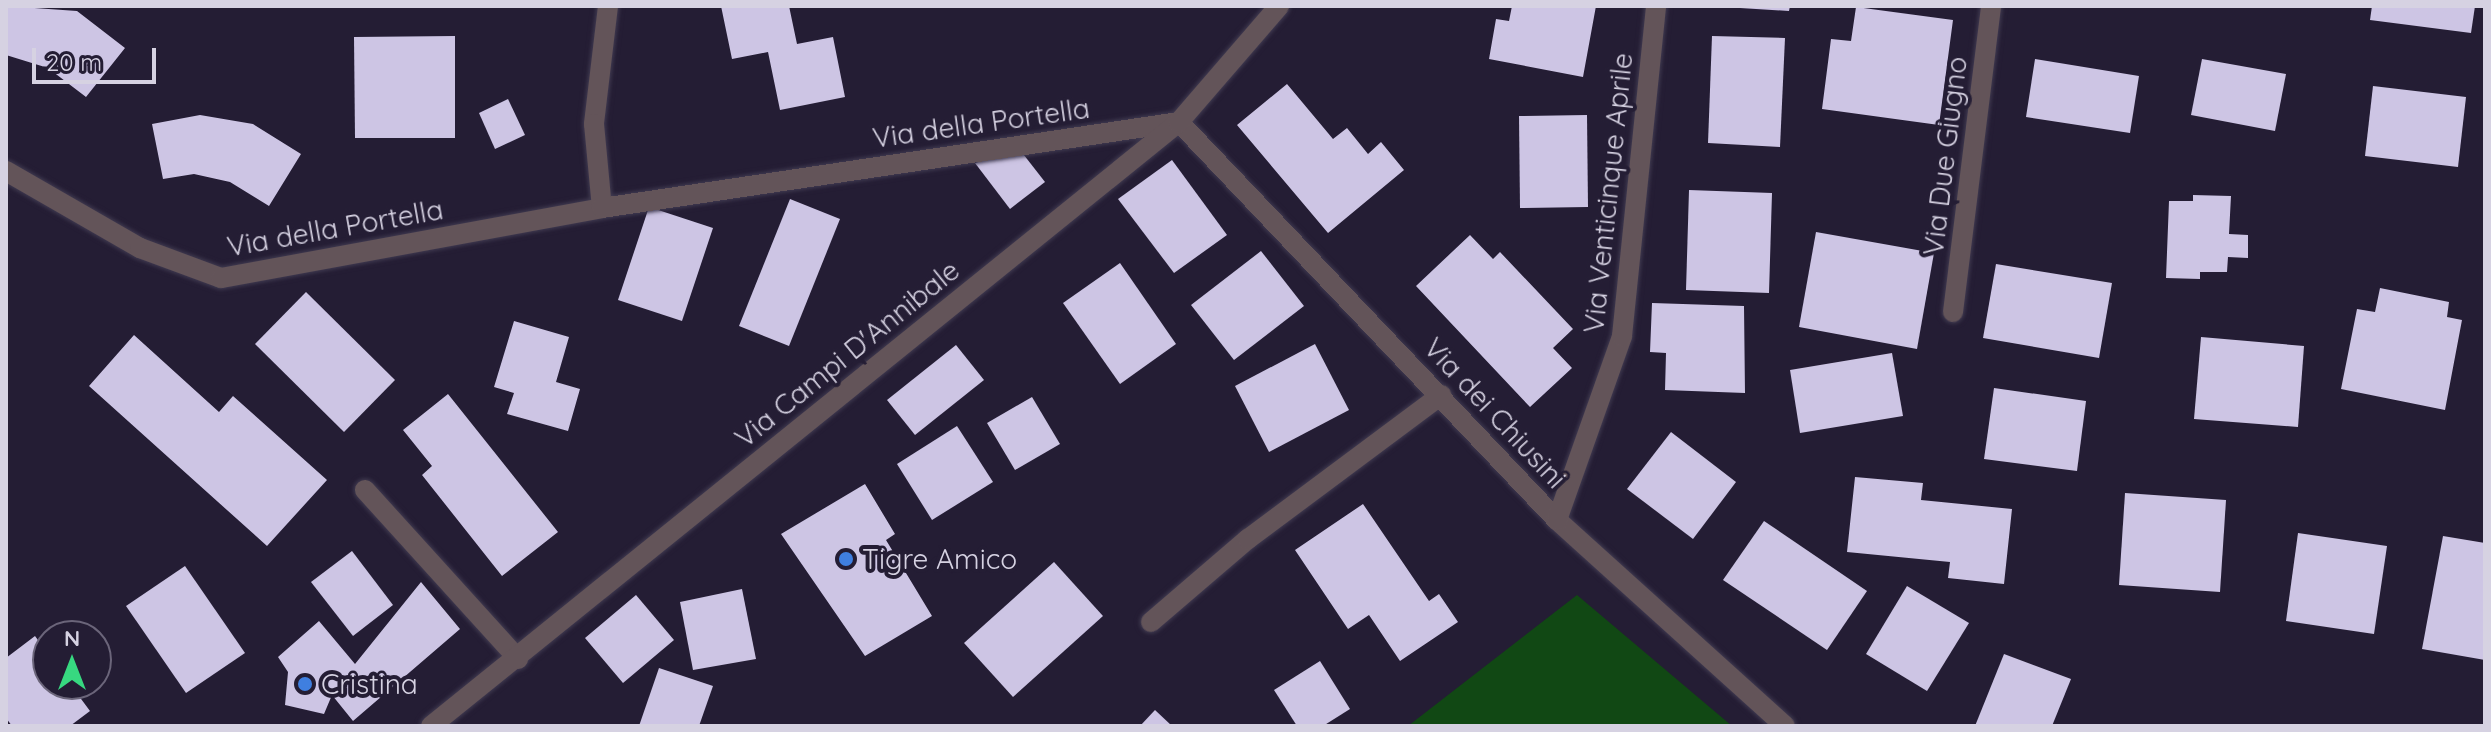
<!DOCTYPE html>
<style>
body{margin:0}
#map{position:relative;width:2491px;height:732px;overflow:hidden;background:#241d34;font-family:Quicksand,sans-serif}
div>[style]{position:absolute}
.green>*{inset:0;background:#114814}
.building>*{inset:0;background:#cdc5e4}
.roads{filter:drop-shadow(0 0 2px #403a50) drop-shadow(0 0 2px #403a50)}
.service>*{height:20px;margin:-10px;padding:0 10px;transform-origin:10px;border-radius:10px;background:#635459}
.minor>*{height:20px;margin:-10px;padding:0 10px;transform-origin:10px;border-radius:10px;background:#635459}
.dots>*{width:22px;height:22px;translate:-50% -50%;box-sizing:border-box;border:4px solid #241d34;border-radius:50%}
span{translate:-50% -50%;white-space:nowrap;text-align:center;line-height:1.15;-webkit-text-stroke:8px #241d34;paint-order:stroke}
.street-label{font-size:28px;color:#d6d2e2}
.poi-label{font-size:28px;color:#d6d2e2}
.left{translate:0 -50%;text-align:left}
.frame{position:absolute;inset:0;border:8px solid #d6d2e2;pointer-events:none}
.north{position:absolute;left:32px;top:620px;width:80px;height:80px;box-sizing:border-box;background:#241d34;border:2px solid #6b657a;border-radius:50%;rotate:0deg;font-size:22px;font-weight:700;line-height:32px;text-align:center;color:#d6d2e2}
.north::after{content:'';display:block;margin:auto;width:28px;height:36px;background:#37d880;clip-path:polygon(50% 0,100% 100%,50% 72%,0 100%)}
.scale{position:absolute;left:32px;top:48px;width:124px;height:36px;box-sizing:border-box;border:4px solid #d6d2e2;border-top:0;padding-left:10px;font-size:24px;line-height:28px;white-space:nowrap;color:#d6d2e2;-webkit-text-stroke:6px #241d34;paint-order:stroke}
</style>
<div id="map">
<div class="green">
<div style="clip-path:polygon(1577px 595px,1732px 726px,1408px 726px)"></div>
</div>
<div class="building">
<div style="clip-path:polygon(6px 6px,77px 11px,125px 48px,86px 97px,48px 68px,6px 55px)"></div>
<div style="clip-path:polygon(721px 6px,789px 6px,797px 44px,833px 37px,845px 97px,780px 110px,768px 52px,732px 59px)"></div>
<div style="clip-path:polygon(1512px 6px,1596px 6px,1583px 77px,1489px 59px,1496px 19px,1509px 21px)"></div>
<div style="clip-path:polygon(1740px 6px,1790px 6px,1789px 11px,1740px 8px)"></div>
<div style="clip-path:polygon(2372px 6px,2475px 6px,2471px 33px,2370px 20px)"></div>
<div style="clip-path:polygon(1856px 7px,1953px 20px,1939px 125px,1822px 109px,1831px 39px,1851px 41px)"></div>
<div style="clip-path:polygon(455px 36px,455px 138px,355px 138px,354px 37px)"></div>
<div style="clip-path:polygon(1712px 36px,1785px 38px,1780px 147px,1708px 143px)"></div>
<div style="clip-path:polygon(2035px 59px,2139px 76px,2130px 133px,2026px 117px)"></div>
<div style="clip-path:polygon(2202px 59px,2286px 74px,2275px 131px,2191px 115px)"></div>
<div style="clip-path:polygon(1287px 84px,1333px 139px,1347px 128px,1368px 154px,1381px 142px,1404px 170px,1328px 233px,1237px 125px)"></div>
<div style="clip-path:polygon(2373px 86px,2466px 97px,2458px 167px,2365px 156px)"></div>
<div style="clip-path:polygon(508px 99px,525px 135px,495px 149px,479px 113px)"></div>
<div style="clip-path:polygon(200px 115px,253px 124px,301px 154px,269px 206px,230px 182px,194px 174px,163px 179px,152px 124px)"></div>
<div style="clip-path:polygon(1587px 115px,1588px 207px,1520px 208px,1519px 116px)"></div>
<div style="clip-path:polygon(1020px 150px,1045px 182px,1010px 209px,975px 163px)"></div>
<div style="clip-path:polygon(1172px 160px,1227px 235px,1174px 273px,1118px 199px)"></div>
<div style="clip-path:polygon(1689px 190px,1772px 193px,1769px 293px,1686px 290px)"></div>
<div style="clip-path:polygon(2193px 195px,2231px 196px,2229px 234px,2248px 235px,2248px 258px,2228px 257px,2227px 272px,2200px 272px,2200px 279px,2166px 278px,2169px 201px,2193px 201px)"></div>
<div style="clip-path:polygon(790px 199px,840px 219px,789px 346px,739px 326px)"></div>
<div style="clip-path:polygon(649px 207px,713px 228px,682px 321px,618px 300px)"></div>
<div style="clip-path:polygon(1816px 232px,1934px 253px,1917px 349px,1799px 327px)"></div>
<div style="clip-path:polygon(1470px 235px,1493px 259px,1500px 252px,1573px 329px,1553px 348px,1572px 368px,1530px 407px,1416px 286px)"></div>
<div style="clip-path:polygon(1261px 251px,1304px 306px,1234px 360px,1191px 305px)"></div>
<div style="clip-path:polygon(1120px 263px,1176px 344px,1120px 384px,1063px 303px)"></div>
<div style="clip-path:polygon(1996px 264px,2112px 283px,2099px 358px,1983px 338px)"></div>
<div style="clip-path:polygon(2380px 288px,2449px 302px,2447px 317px,2462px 320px,2445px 410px,2341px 389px,2357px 309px,2375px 312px)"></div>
<div style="clip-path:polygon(306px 292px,395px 380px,344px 432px,255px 344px)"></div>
<div style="clip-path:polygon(1652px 303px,1744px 306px,1745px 393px,1665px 390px,1666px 353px,1650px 352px)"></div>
<div style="clip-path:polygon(514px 321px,569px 337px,556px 382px,580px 389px,568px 431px,507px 414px,514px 393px,494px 387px)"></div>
<div style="clip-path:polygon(134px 335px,219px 412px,233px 396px,327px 480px,267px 546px,89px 386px)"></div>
<div style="clip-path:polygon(2201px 337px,2304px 346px,2298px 427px,2194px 419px)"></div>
<div style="clip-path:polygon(1315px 344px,1349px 410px,1269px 452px,1235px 386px)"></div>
<div style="clip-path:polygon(956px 345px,984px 380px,915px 435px,887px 400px)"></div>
<div style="clip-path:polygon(1892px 353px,1903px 416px,1800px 433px,1790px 370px)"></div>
<div style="clip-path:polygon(1994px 388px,2086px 401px,2077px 471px,1984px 459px)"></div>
<div style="clip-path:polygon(448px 394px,558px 532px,502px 576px,422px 475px,432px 466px,403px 430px)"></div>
<div style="clip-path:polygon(1032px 397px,1060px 444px,1015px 470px,987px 423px)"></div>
<div style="clip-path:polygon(957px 426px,993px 482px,932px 520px,897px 464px)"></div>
<div style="clip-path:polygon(1671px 432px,1736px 482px,1693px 539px,1627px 489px)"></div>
<div style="clip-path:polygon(1855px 477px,1923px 483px,1921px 500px,2012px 509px,2004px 584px,1948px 578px,1950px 562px,1847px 552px)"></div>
<div style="clip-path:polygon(865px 484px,895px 534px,886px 540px,932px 616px,865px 656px,781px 534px)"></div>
<div style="clip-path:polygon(2125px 493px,2226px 500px,2220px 592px,2119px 585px)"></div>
<div style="clip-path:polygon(1363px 504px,1429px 601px,1439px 594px,1458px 622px,1400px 661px,1369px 615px,1348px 629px,1295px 550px)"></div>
<div style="clip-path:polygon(1764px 521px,1867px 591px,1827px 650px,1723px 580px)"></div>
<div style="clip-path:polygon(2298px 533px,2387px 546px,2374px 634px,2286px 621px)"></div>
<div style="clip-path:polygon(2443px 536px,2485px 543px,2485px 660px,2422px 649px)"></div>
<div style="clip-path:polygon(352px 551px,393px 605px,353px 636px,311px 582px)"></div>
<div style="clip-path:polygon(1054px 562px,1103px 616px,1013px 697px,964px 643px)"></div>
<div style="clip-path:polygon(185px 566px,245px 653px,186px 693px,126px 606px)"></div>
<div style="clip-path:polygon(421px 582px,460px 629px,353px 721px,332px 695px,324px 714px,285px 705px,288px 672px,278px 657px,319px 621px,355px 664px)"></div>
<div style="clip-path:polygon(1907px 586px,1969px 623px,1927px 691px,1866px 654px)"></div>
<div style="clip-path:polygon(742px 589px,756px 659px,693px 670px,680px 602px)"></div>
<div style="clip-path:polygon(636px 595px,674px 640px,623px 683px,585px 638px)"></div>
<div style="clip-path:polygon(35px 636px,48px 654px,48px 684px,70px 684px,90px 711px,70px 726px,12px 726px,6px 718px,6px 658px)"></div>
<div style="clip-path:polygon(2004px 654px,2071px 679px,2052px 726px,1975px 726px)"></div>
<div style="clip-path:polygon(1320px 661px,1350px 709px,1323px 726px,1297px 726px,1274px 690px)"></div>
<div style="clip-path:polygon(659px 668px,713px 686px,699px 726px,639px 726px)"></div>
<div style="clip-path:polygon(1155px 710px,1172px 726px,1140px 726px)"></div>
</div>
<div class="roads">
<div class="service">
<div style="left:6px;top:171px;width:155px;rotate:29.9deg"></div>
<div style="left:140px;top:248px;width:86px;rotate:20.3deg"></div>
<div style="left:221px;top:278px;width:387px;rotate:-10.4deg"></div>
<div style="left:1151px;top:622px;width:128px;rotate:-40.6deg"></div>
<div style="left:1248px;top:539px;width:241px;rotate:-36.7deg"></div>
</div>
<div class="minor">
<div style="left:608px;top:6px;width:119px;rotate:96.8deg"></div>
<div style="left:594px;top:124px;width:84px;rotate:84.6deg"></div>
<div style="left:602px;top:208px;width:583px;rotate:-8.48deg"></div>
<div style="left:1179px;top:122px;width:549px;rotate:46.48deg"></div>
<div style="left:1557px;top:520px;width:307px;rotate:42.1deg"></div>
<div style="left:1953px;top:312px;width:308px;rotate:-82.9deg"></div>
<div style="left:365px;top:490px;width:228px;rotate:47.8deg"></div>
<div style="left:1557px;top:520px;width:195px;rotate:-70.5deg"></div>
<div style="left:1622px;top:336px;width:332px;rotate:-84.1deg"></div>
<div style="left:431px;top:726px;width:961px;rotate:-38.92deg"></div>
<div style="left:1179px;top:122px;width:153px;rotate:-49.2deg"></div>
</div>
</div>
<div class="dots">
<div style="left:846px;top:559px;background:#3f7fe0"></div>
<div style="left:305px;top:684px;background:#3f7fe0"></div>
</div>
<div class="street-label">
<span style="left:981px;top:123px;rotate:-8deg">Via della Portella</span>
<span style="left:1945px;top:156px;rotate:-83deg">Via Due Giugno</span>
<span style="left:1608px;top:193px;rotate:-84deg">Via Venticinque Aprile</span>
<span style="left:335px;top:228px;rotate:-10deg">Via della Portella</span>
<span style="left:847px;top:354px;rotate:-39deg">Via Campi D'Annibale</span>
<span style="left:1495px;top:413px;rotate:47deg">Via dei Chiusini</span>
</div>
<div class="poi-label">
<span class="left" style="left:862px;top:559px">Tigre Amico</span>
<span class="left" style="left:321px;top:684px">Cristina</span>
</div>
<div class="frame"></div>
<div class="north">N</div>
<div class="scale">20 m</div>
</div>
